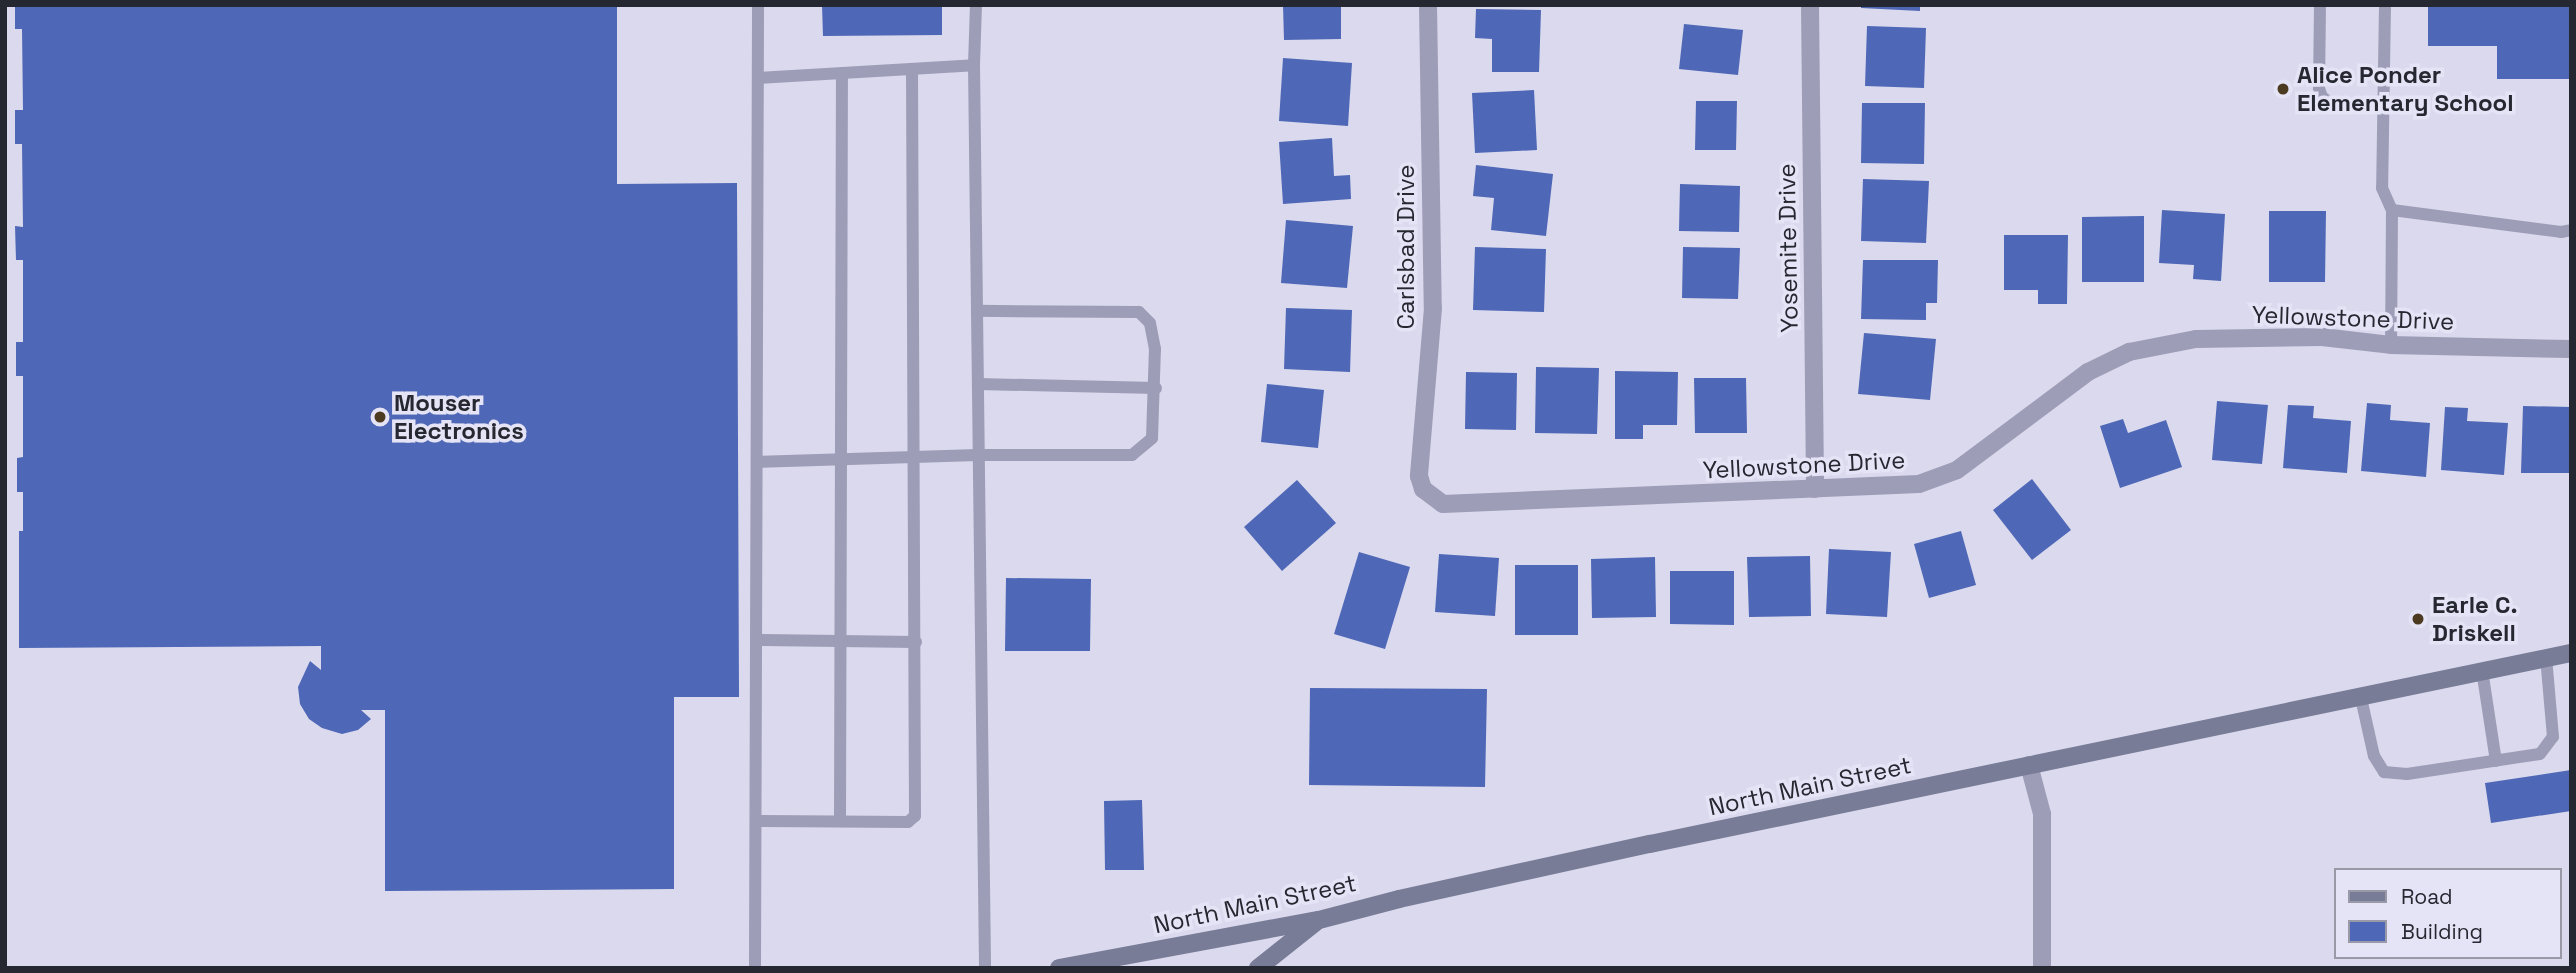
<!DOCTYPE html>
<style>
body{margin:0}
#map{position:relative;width:2576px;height:973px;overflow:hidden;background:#dad9ed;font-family:"Space Grotesk",sans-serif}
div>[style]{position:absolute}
.building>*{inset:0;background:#4e67b6}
.service>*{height:12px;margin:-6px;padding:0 6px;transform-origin:6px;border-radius:6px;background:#9d9db7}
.minor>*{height:18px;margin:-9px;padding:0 9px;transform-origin:9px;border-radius:9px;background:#9d9db7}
.secondary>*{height:18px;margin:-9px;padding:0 9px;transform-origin:9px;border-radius:9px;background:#787c97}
.dots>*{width:19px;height:19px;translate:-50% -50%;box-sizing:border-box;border:4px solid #e5e4f6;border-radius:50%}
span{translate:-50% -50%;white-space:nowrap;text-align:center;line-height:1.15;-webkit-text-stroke:7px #e5e4f6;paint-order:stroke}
.poi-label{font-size:24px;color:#262831;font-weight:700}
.left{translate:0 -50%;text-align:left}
.street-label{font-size:24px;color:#262831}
.frame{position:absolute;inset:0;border:7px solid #262831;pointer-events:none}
.legend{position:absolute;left:2334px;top:868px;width:228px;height:91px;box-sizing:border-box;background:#e5e4f6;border:2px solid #9999a7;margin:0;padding:9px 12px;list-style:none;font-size:21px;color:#262831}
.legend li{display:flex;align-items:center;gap:14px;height:35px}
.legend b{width:35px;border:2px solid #9999a7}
</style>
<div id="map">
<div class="building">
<div style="clip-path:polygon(15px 5px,617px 5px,617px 184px,737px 183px,739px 697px,674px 697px,674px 889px,385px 891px,385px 710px,361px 710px,371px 719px,358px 730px,342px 734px,322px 728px,309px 719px,300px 704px,298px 687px,310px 661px,321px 670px,321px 646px,19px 648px,19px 531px,23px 531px,23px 492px,17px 492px,17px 458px,23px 457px,23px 376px,16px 376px,16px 342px,23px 342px,23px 260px,16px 260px,15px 226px,23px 227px,22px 144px,15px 144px,15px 110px,23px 110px,22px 29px,15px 29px)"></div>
<div style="clip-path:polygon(822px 5px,942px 5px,942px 35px,823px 36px)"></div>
<div style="clip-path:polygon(1283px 5px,1341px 5px,1341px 39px,1284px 40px)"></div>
<div style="clip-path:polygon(1861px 5px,1920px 5px,1920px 11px,1861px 8px)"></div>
<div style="clip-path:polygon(2428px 5px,2571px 5px,2571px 79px,2497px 79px,2497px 46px,2428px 46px)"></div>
<div style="clip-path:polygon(1476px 9px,1541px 10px,1539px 72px,1492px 72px,1492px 39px,1475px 38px)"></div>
<div style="clip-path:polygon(1684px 24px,1743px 30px,1738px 75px,1679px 69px)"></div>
<div style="clip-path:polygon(1867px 26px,1926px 28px,1924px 88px,1865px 86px)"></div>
<div style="clip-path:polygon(1283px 58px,1352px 63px,1348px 126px,1279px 121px)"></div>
<div style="clip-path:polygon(1534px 90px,1537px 150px,1475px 153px,1472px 93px)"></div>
<div style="clip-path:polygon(1696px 101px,1737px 101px,1736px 150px,1695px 150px)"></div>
<div style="clip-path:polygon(1862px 103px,1925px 103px,1924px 164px,1861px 163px)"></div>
<div style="clip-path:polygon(1332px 138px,1334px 176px,1350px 175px,1351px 199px,1283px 204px,1279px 142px)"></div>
<div style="clip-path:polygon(1476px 165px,1553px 174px,1546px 236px,1491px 230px,1494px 198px,1473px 196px)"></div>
<div style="clip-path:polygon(1863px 179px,1929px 181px,1926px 243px,1861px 241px)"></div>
<div style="clip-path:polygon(1680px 184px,1740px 186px,1739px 232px,1679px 231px)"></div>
<div style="clip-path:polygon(2162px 210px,2225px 214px,2221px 281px,2193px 279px,2194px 265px,2159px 263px)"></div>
<div style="clip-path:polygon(2269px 211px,2326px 211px,2325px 282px,2269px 282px)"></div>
<div style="clip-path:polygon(2144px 216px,2144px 282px,2082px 282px,2082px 217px)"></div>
<div style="clip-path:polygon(1286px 220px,1353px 226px,1347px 288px,1281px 283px)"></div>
<div style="clip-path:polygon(2004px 235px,2068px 235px,2067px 304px,2038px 304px,2038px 290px,2004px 290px)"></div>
<div style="clip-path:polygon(1475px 247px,1546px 249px,1544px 312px,1473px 310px)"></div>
<div style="clip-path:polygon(1683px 247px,1740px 248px,1738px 299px,1682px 298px)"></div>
<div style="clip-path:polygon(1863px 260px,1938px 260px,1937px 303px,1926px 303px,1926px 320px,1861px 319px)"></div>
<div style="clip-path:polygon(1286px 308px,1352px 310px,1350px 372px,1284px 369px)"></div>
<div style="clip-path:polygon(1864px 333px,1936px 339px,1930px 400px,1858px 394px)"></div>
<div style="clip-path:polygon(1536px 367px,1599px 368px,1597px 434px,1535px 433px)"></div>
<div style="clip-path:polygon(1615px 371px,1678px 372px,1677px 425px,1643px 425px,1643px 439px,1615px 439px)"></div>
<div style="clip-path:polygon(1466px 372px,1517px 373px,1516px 430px,1465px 429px)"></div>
<div style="clip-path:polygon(1694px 378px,1746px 378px,1747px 433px,1695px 433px)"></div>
<div style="clip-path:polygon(1267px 384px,1324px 390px,1318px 448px,1261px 442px)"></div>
<div style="clip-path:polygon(2217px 401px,2268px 405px,2262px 464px,2212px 460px)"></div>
<div style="clip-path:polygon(2367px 403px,2391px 405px,2390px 420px,2430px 423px,2426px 477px,2361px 471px)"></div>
<div style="clip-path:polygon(2288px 405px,2314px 406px,2313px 418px,2351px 421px,2347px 473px,2283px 468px)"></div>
<div style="clip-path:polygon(2523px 406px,2571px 407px,2571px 473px,2521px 473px)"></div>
<div style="clip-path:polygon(2445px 407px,2468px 408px,2467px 421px,2508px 423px,2504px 475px,2441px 470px)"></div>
<div style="clip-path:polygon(2123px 419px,2128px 433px,2166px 420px,2182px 467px,2120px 488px,2100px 426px)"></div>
<div style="clip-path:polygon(2032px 479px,2071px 530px,2032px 560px,1993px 510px)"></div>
<div style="clip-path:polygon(1297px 480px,1336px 523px,1282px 571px,1244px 527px)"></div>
<div style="clip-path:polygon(1961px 531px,1976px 585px,1929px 598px,1914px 544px)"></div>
<div style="clip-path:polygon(1829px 549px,1891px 552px,1887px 617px,1826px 614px)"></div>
<div style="clip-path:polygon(1359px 552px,1410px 567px,1385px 649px,1334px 634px)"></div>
<div style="clip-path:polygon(1439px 554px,1499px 558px,1495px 616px,1435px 612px)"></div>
<div style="clip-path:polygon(1810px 556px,1811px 616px,1749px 617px,1747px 557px)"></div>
<div style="clip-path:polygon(1655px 557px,1656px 617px,1592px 618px,1591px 559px)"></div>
<div style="clip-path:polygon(1515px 565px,1578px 565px,1578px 635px,1515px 635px)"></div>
<div style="clip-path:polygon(1670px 571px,1734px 571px,1734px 625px,1670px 624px)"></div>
<div style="clip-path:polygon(1006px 578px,1091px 579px,1090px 651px,1005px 651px)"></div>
<div style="clip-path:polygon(1310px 688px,1487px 689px,1485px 787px,1309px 785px)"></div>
<div style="clip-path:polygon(2571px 770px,2571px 811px,2491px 823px,2485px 783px)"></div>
<div style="clip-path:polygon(1142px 800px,1144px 870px,1105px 870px,1104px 801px)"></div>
</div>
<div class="service">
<div style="left:2320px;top:5px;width:83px;rotate:90.7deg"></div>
<div style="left:2319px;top:88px;width:9px;rotate:72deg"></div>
<div style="left:2322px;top:97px;width:16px;rotate:35deg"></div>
<div style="left:2335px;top:106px;width:48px;rotate:2.4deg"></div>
<div style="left:2385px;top:5px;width:183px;rotate:90.9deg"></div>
<div style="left:2382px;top:188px;width:24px;rotate:66deg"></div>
<div style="left:2392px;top:210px;width:135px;rotate:90.4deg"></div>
<div style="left:974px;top:65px;width:60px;rotate:-88.1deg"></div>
<div style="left:758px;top:78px;width:216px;rotate:-3.4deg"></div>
<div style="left:974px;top:65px;width:903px;rotate:89.3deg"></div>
<div style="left:2392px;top:210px;width:170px;rotate:7.4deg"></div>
<div style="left:2561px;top:232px;width:10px;rotate:-11deg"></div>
<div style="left:978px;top:384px;width:178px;rotate:1.3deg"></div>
<div style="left:757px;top:462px;width:221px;rotate:-1.8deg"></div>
<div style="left:978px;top:455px;width:154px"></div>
<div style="left:1132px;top:455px;width:26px;rotate:-40deg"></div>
<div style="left:1152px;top:438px;width:89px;rotate:-88.1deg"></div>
<div style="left:1155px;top:349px;width:26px;rotate:-101deg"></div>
<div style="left:1150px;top:323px;width:16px;rotate:-135deg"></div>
<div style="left:1139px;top:312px;width:162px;rotate:-179.6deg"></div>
<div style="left:756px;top:640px;width:160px;rotate:0.7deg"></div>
<div style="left:2482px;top:670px;width:92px;rotate:81.3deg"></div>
<div style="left:2361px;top:698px;width:59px;rotate:77.4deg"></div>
<div style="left:2374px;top:756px;width:19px;rotate:58deg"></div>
<div style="left:2384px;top:772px;width:23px;rotate:5deg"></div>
<div style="left:2407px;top:774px;width:134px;rotate:-8.6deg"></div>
<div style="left:2540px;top:754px;width:21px;rotate:-53deg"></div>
<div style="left:2553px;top:737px;width:80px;rotate:-95deg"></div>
<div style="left:756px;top:821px;width:152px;rotate:0.4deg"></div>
<div style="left:908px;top:822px;width:9px;rotate:-41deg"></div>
<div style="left:915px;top:816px;width:747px;rotate:-90.23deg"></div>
<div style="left:840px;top:821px;width:748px;rotate:-89.85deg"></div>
<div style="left:755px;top:968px;width:963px;rotate:-89.82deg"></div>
</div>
<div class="minor">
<div style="left:1428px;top:5px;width:303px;rotate:89.1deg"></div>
<div style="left:1433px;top:308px;width:169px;rotate:94.8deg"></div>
<div style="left:1419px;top:476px;width:14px;rotate:73deg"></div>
<div style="left:1423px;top:489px;width:25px;rotate:37deg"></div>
<div style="left:1443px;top:504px;width:476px;rotate:-2.4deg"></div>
<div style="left:1919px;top:484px;width:40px;rotate:-20.2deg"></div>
<div style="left:1957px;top:470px;width:164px;rotate:-36.8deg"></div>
<div style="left:2088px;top:372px;width:46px;rotate:-26deg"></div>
<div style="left:2129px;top:352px;width:68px;rotate:-11deg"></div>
<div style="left:2196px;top:339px;width:126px;rotate:-0.9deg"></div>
<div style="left:2322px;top:337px;width:69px;rotate:6.6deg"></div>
<div style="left:2391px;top:345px;width:180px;rotate:1.3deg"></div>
<div style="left:1810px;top:5px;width:484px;rotate:89.4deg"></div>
<div style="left:2029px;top:765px;width:51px;rotate:75.1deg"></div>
<div style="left:2042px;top:814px;width:154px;rotate:90deg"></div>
</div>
<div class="secondary">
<div style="left:1059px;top:968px;width:264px;rotate:-10.5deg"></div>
<div style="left:1319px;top:920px;width:83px;rotate:-14.7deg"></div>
<div style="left:1399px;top:899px;width:257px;rotate:-12.4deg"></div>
<div style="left:1650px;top:844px;width:941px;rotate:-11.72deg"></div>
<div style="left:1258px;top:968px;width:74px;rotate:-38.4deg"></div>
</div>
<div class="dots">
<div style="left:2283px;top:89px;background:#4d3b21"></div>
<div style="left:380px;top:417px;background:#4d3b21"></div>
<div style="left:2418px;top:619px;background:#4d3b21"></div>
</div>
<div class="poi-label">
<span class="left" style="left:2297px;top:89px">Alice Ponder<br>Elementary School</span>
<span class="left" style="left:394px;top:417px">Mouser<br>Electronics</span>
<span class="left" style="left:2432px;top:619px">Earle C.<br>Driskell</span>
</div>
<div class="street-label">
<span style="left:1406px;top:247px;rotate:-90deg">Carlsbad Drive</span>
<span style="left:1788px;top:248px;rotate:-91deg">Yosemite Drive</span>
<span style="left:2353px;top:318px;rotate:2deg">Yellowstone Drive</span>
<span style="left:1804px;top:465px;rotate:-3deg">Yellowstone Drive</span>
<span style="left:1810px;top:786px;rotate:-12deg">North Main Street</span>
<span style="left:1255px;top:904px;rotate:-12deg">North Main Street</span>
</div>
<div class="frame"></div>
<ul class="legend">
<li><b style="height:9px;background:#787c97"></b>Road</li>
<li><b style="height:19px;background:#4e67b6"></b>Building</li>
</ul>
</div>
